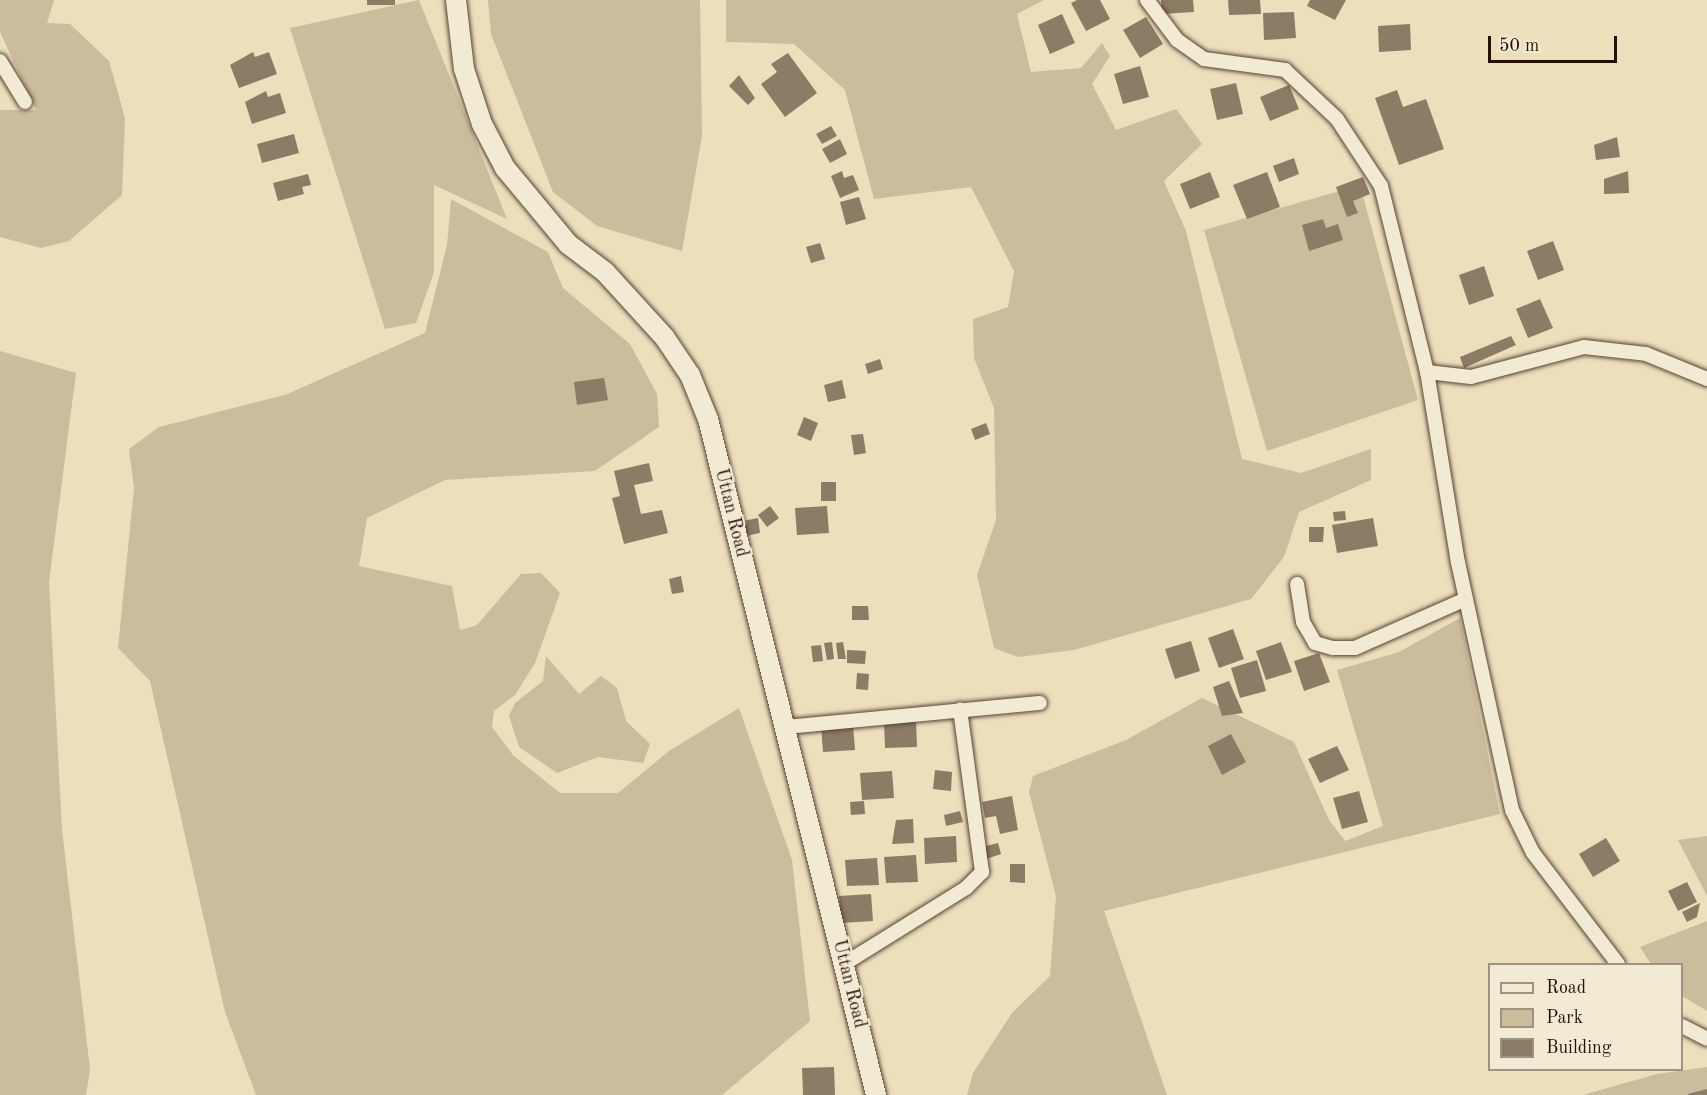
<!DOCTYPE html>
<style>
body{margin:0}
#map{position:relative;width:1707px;height:1095px;overflow:hidden;background:#ebdfbc;font-family:"Old Standard TT",serif}
div>[style]{position:absolute}
.green>*{inset:0;background:#cabc9d}
.building>*{inset:0;background:#8c7b65}
.roads{filter:drop-shadow(0 0 2px #574334) drop-shadow(0 0 2px #574334)}
.street>*{height:14px;margin:-7px;padding:0 7px;transform-origin:7px;border-radius:7px;background:#f2ead3}
.secondary>*{height:20px;margin:-10px;padding:0 10px;transform-origin:10px;border-radius:10px;background:#f2ead3}
span{translate:-50% -50%;white-space:nowrap;text-align:center;line-height:1.15;-webkit-text-stroke:4.5px #f2ead3;paint-order:stroke}
.street-label{font-size:18px;color:#260f06}
.legend{position:absolute;left:1488px;top:963px;width:195px;height:108px;box-sizing:border-box;background:#f2ead3;border:2px solid #a09281;margin:0;padding:8px 10px;list-style:none;font-size:18px;color:#260f06}
.legend li{display:flex;align-items:center;gap:12px;height:30px}
.legend b{width:30px;border:2px solid #a09281}
.scale{position:absolute;left:1488px;top:36px;width:129px;height:27px;box-sizing:border-box;border:3px solid #260f06;border-top:0;padding-left:8px;font-size:18px;line-height:21px;white-space:nowrap;color:#260f06;-webkit-text-stroke:4px #f2ead3;paint-order:stroke}
</style>
<div id="map">
<div class="green">
<div style="clip-path:polygon(0 0,54px 0,47px 23px,70px 24px,109px 61px,125px 118px,122px 195px,69px 241px,41px 248px,0 237px,0 110px,36px 110px,0 32px)"></div>
<div style="clip-path:polygon(419px 0,507px 219px,434px 185px,434px 272px,416px 323px,385px 329px,290px 28px)"></div>
<div style="clip-path:polygon(488px 0,700px 0,702px 136px,682px 251px,597px 226px,553px 192px,491px 34px)"></div>
<div style="clip-path:polygon(726px 0,1044px 0,1017px 14px,1031px 72px,1081px 68px,1102px 43px,1110px 56px,1092px 84px,1116px 130px,1176px 109px,1202px 144px,1164px 181px,1186px 231px,1242px 459px,1301px 473px,1371px 449px,1371px 480px,1299px 512px,1284px 557px,1251px 599px,1074px 650px,1018px 657px,994px 648px,977px 575px,996px 520px,994px 408px,974px 358px,973px 319px,1008px 307px,1014px 271px,971px 187px,874px 199px,845px 90px,794px 44px,726px 42px)"></div>
<div style="clip-path:polygon(1360px 185px,1418px 400px,1267px 451px,1204px 230px)"></div>
<div style="clip-path:polygon(451px 199px,548px 252px,563px 288px,630px 344px,657px 394px,659px 427px,595px 471px,445px 480px,367px 518px,359px 566px,452px 586px,460px 630px,477px 625px,521px 574px,541px 573px,560px 593px,535px 663px,515px 695px,494px 711px,492px 727px,513px 755px,560px 793px,618px 793px,669px 751px,739px 708px,792px 860px,810px 1021px,722px 1095px,256px 1095px,225px 1012px,150px 681px,118px 648px,134px 488px,129px 449px,159px 427px,285px 395px,425px 333px,447px 245px)"></div>
<div style="clip-path:polygon(0 351px,76px 373px,49px 582px,62px 830px,90px 1069px,86px 1095px,0 1095px)"></div>
<div style="clip-path:polygon(1460px 618px,1500px 814px,1104px 911px,1167px 1095px,967px 1095px,973px 1073px,1012px 1013px,1050px 976px,1056px 896px,1029px 792px,1033px 776px,1126px 740px,1202px 698px,1294px 742px,1329px 820px,1345px 841px,1383px 826px,1337px 670px,1399px 652px)"></div>
<div style="clip-path:polygon(546px 656px,579px 694px,601px 676px,617px 688px,626px 721px,650px 744px,643px 763px,598px 757px,557px 773px,519px 747px,509px 716px,515px 703px,543px 681px)"></div>
<div style="clip-path:polygon(1707px 836px,1707px 896px,1678px 840px)"></div>
<div style="clip-path:polygon(1707px 921px,1707px 1011px,1682px 996px,1682px 964px,1651px 964px,1640px 947px)"></div>
<div style="clip-path:polygon(1707px 1067px,1707px 1095px,1583px 1095px,1657px 1074px)"></div>
</div>
<div class="building">
<div style="clip-path:polygon(367px 0,395px 0,395px 5px,367px 5px)"></div>
<div style="clip-path:polygon(1077px 0,1100px 0,1110px 19px,1086px 31px,1071px 3px)"></div>
<div style="clip-path:polygon(1161px 0,1193px 0,1194px 12px,1162px 14px)"></div>
<div style="clip-path:polygon(1228px 0,1260px 0,1261px 14px,1229px 15px)"></div>
<div style="clip-path:polygon(1310px 0,1346px 0,1335px 20px,1307px 6px)"></div>
<div style="clip-path:polygon(1294px 12px,1296px 38px,1264px 40px,1263px 13px)"></div>
<div style="clip-path:polygon(1062px 14px,1075px 43px,1050px 54px,1038px 25px)"></div>
<div style="clip-path:polygon(1146px 17px,1163px 44px,1140px 58px,1123px 30px)"></div>
<div style="clip-path:polygon(1410px 24px,1411px 50px,1379px 52px,1378px 26px)"></div>
<div style="clip-path:polygon(253px 52px,255px 57px,269px 52px,277px 74px,239px 88px,230px 65px)"></div>
<div style="clip-path:polygon(788px 53px,817px 93px,785px 117px,761px 84px,777px 72px,771px 64px)"></div>
<div style="clip-path:polygon(1140px 66px,1149px 97px,1123px 104px,1114px 74px)"></div>
<div style="clip-path:polygon(739px 75px,755px 98px,748px 105px,729px 86px)"></div>
<div style="clip-path:polygon(1236px 83px,1243px 114px,1217px 120px,1210px 89px)"></div>
<div style="clip-path:polygon(1289px 85px,1299px 109px,1270px 121px,1260px 97px)"></div>
<div style="clip-path:polygon(1397px 90px,1403px 107px,1426px 99px,1444px 149px,1399px 165px,1375px 98px)"></div>
<div style="clip-path:polygon(266px 91px,268px 97px,280px 93px,286px 113px,252px 124px,245px 102px)"></div>
<div style="clip-path:polygon(831px 126px,837px 136px,822px 144px,816px 134px)"></div>
<div style="clip-path:polygon(294px 134px,299px 153px,262px 163px,257px 144px)"></div>
<div style="clip-path:polygon(1617px 137px,1620px 157px,1596px 160px,1594px 145px)"></div>
<div style="clip-path:polygon(840px 139px,847px 154px,830px 163px,822px 149px)"></div>
<div style="clip-path:polygon(1294px 158px,1299px 174px,1279px 182px,1273px 166px)"></div>
<div style="clip-path:polygon(842px 171px,844px 178px,853px 175px,859px 190px,840px 198px,831px 176px)"></div>
<div style="clip-path:polygon(1628px 171px,1629px 193px,1604px 194px,1604px 179px)"></div>
<div style="clip-path:polygon(1210px 172px,1220px 197px,1190px 209px,1180px 184px)"></div>
<div style="clip-path:polygon(1267px 172px,1280px 207px,1247px 219px,1233px 185px)"></div>
<div style="clip-path:polygon(308px 174px,311px 185px,302px 187px,304px 194px,278px 201px,273px 183px)"></div>
<div style="clip-path:polygon(1363px 177px,1370px 194px,1353px 201px,1358px 213px,1347px 217px,1336px 187px)"></div>
<div style="clip-path:polygon(859px 197px,866px 219px,846px 225px,840px 202px)"></div>
<div style="clip-path:polygon(1323px 219px,1326px 228px,1338px 224px,1343px 240px,1309px 251px,1302px 225px)"></div>
<div style="clip-path:polygon(1553px 241px,1564px 270px,1538px 280px,1527px 251px)"></div>
<div style="clip-path:polygon(820px 243px,825px 259px,811px 263px,806px 247px)"></div>
<div style="clip-path:polygon(1484px 266px,1494px 296px,1469px 305px,1459px 275px)"></div>
<div style="clip-path:polygon(1540px 299px,1553px 328px,1528px 338px,1516px 309px)"></div>
<div style="clip-path:polygon(1511px 336px,1516px 345px,1464px 368px,1460px 357px)"></div>
<div style="clip-path:polygon(880px 359px,883px 369px,868px 374px,865px 364px)"></div>
<div style="clip-path:polygon(604px 378px,608px 400px,577px 405px,574px 382px)"></div>
<div style="clip-path:polygon(842px 380px,846px 398px,828px 402px,824px 385px)"></div>
<div style="clip-path:polygon(804px 417px,818px 423px,811px 441px,797px 435px)"></div>
<div style="clip-path:polygon(986px 423px,990px 434px,975px 440px,971px 429px)"></div>
<div style="clip-path:polygon(863px 434px,866px 453px,854px 455px,851px 435px)"></div>
<div style="clip-path:polygon(649px 463px,653px 481px,634px 485px,641px 514px,662px 510px,668px 533px,624px 544px,612px 498px,620px 496px,614px 471px)"></div>
<div style="clip-path:polygon(821px 482px,836px 482px,836px 501px,821px 501px)"></div>
<div style="clip-path:polygon(770px 506px,779px 518px,767px 527px,758px 515px)"></div>
<div style="clip-path:polygon(827px 506px,829px 533px,797px 535px,795px 508px)"></div>
<div style="clip-path:polygon(1345px 511px,1346px 520px,1334px 521px,1333px 512px)"></div>
<div style="clip-path:polygon(758px 518px,760px 533px,746px 536px,743px 521px)"></div>
<div style="clip-path:polygon(1373px 518px,1378px 546px,1337px 553px,1332px 525px)"></div>
<div style="clip-path:polygon(1309px 527px,1324px 527px,1323px 542px,1309px 542px)"></div>
<div style="clip-path:polygon(681px 576px,684px 592px,672px 594px,669px 579px)"></div>
<div style="clip-path:polygon(852px 606px,868px 606px,869px 620px,852px 620px)"></div>
<div style="clip-path:polygon(1233px 629px,1244px 659px,1219px 668px,1208px 638px)"></div>
<div style="clip-path:polygon(1191px 641px,1200px 671px,1175px 679px,1165px 649px)"></div>
<div style="clip-path:polygon(832px 642px,834px 659px,827px 660px,824px 643px)"></div>
<div style="clip-path:polygon(843px 642px,846px 659px,838px 659px,836px 643px)"></div>
<div style="clip-path:polygon(1281px 642px,1292px 672px,1266px 680px,1256px 651px)"></div>
<div style="clip-path:polygon(821px 645px,823px 661px,813px 662px,811px 646px)"></div>
<div style="clip-path:polygon(847px 650px,866px 651px,865px 664px,847px 663px)"></div>
<div style="clip-path:polygon(1319px 653px,1330px 682px,1304px 691px,1294px 661px)"></div>
<div style="clip-path:polygon(1257px 660px,1266px 691px,1240px 698px,1231px 668px)"></div>
<div style="clip-path:polygon(857px 673px,869px 674px,868px 690px,856px 689px)"></div>
<div style="clip-path:polygon(1229px 681px,1243px 713px,1222px 716px,1213px 687px)"></div>
<div style="clip-path:polygon(916px 720px,917px 747px,885px 748px,884px 722px)"></div>
<div style="clip-path:polygon(853px 724px,855px 750px,823px 752px,821px 725px)"></div>
<div style="clip-path:polygon(1231px 734px,1246px 762px,1222px 775px,1208px 746px)"></div>
<div style="clip-path:polygon(1337px 746px,1349px 770px,1320px 783px,1308px 759px)"></div>
<div style="clip-path:polygon(935px 770px,952px 772px,951px 791px,933px 789px)"></div>
<div style="clip-path:polygon(892px 771px,894px 798px,862px 800px,860px 773px)"></div>
<div style="clip-path:polygon(1359px 791px,1368px 822px,1342px 829px,1333px 798px)"></div>
<div style="clip-path:polygon(1012px 796px,1018px 830px,1000px 834px,996px 816px,985px 818px,982px 802px)"></div>
<div style="clip-path:polygon(864px 801px,865px 814px,851px 815px,850px 802px)"></div>
<div style="clip-path:polygon(960px 811px,963px 822px,946px 826px,944px 815px)"></div>
<div style="clip-path:polygon(913px 819px,914px 843px,892px 844px,896px 820px)"></div>
<div style="clip-path:polygon(956px 836px,957px 862px,925px 864px,924px 838px)"></div>
<div style="clip-path:polygon(1606px 838px,1620px 861px,1593px 877px,1579px 854px)"></div>
<div style="clip-path:polygon(998px 843px,1001px 854px,986px 859px,982px 847px)"></div>
<div style="clip-path:polygon(916px 855px,918px 882px,886px 883px,884px 857px)"></div>
<div style="clip-path:polygon(877px 858px,879px 885px,847px 886px,845px 860px)"></div>
<div style="clip-path:polygon(1010px 864px,1025px 864px,1025px 883px,1010px 882px)"></div>
<div style="clip-path:polygon(1687px 882px,1697px 902px,1678px 911px,1668px 891px)"></div>
<div style="clip-path:polygon(871px 894px,873px 921px,841px 923px,839px 896px)"></div>
<div style="clip-path:polygon(1700px 903px,1697px 917px,1687px 922px,1682px 912px)"></div>
<div style="clip-path:polygon(834px 1067px,835px 1095px,803px 1095px,802px 1068px)"></div>
<div style="clip-path:polygon(1707px 1089px,1707px 1095px,1688px 1095px,1688px 1094px)"></div>
</div>
<div class="roads">
<div class="street">
<div style="left:1147px;top:0;width:50px;rotate:53.1deg"></div>
<div style="left:1177px;top:40px;width:33px;rotate:35deg"></div>
<div style="left:1204px;top:59px;width:82px;rotate:7.7deg"></div>
<div style="left:1285px;top:70px;width:71px;rotate:43.3deg"></div>
<div style="left:1337px;top:119px;width:80px;rotate:56.7deg"></div>
<div style="left:1381px;top:186px;width:192px;rotate:76.1deg"></div>
<div style="left:0;top:61px;width:48px;rotate:58.6deg"></div>
<div style="left:1297px;top:584px;width:38px;rotate:81deg"></div>
<div style="left:1303px;top:622px;width:24px;rotate:60deg"></div>
<div style="left:1315px;top:643px;width:19px;rotate:16deg"></div>
<div style="left:1333px;top:648px;width:22px"></div>
<div style="left:1355px;top:648px;width:121px;rotate:-23.8deg"></div>
<div style="left:785px;top:727px;width:256px;rotate:-5.4deg"></div>
<div style="left:844px;top:964px;width:144px;rotate:-31.9deg"></div>
<div style="left:966px;top:888px;width:23px;rotate:-45deg"></div>
<div style="left:982px;top:872px;width:164px;rotate:-97.7deg"></div>
<div style="left:1618px;top:964px;width:140px;rotate:-127.4deg"></div>
<div style="left:1533px;top:853px;width:48px;rotate:-116deg"></div>
<div style="left:1512px;top:810px;width:253px;rotate:-102.3deg"></div>
<div style="left:1458px;top:563px;width:193px;rotate:-99.2deg"></div>
<div style="left:1427px;top:372px;width:44px;rotate:6.5deg"></div>
<div style="left:1471px;top:377px;width:117px;rotate:-14.9deg"></div>
<div style="left:1584px;top:347px;width:62px;rotate:6.4deg"></div>
<div style="left:1646px;top:354px;width:66px;rotate:22.3deg"></div>
<div style="left:1682px;top:1026px;width:28px;rotate:27deg"></div>
</div>
<div class="secondary">
<div style="left:456px;top:0;width:69px;rotate:83.4deg"></div>
<div style="left:464px;top:69px;width:58px;rotate:71.9deg"></div>
<div style="left:482px;top:124px;width:50px;rotate:62.4deg"></div>
<div style="left:505px;top:168px;width:99px;rotate:50.3deg"></div>
<div style="left:568px;top:244px;width:46px;rotate:37.1deg"></div>
<div style="left:605px;top:272px;width:89px;rotate:47.7deg"></div>
<div style="left:665px;top:338px;width:45px;rotate:56deg"></div>
<div style="left:690px;top:375px;width:48px;rotate:67.8deg"></div>
<div style="left:708px;top:419px;width:697px;rotate:76.04deg"></div>
</div>
</div>
<div class="street-label">
<span style="left:731px;top:513px;rotate:76deg">Uttan Road</span>
<span style="left:849px;top:984px;rotate:76deg">Uttan Road</span>
</div>
<ul class="legend">
<li><b style="height:8px;background:#f2ead3"></b>Road</li>
<li><b style="height:16px;background:#cabc9d"></b>Park</li>
<li><b style="height:16px;background:#8c7b65"></b>Building</li>
</ul>
<div class="scale">50 m</div>
</div>
